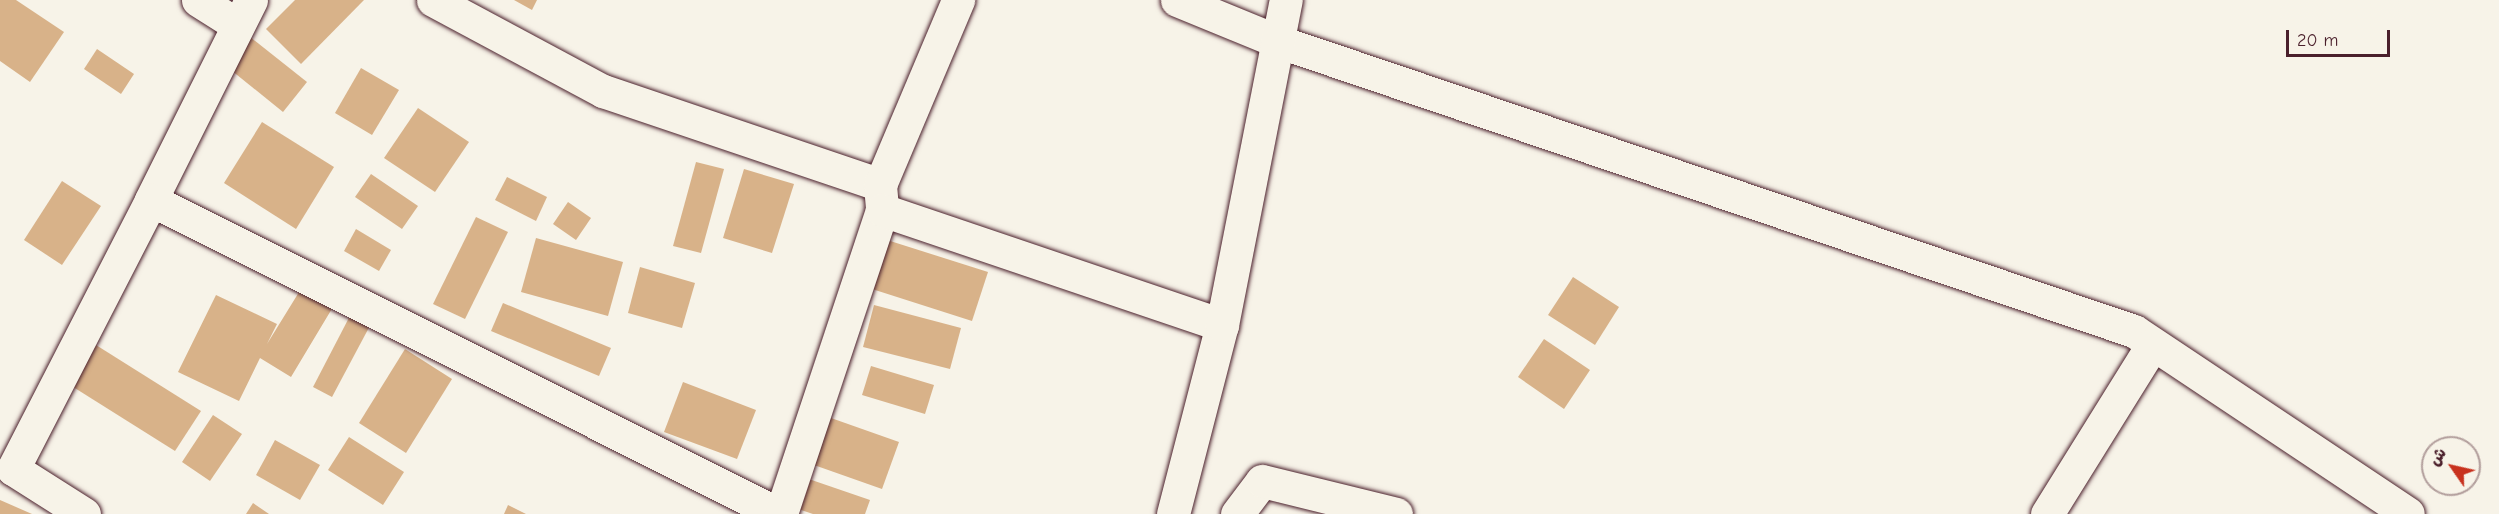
<!DOCTYPE html>
<meta charset="utf-8">
<style>
body{margin:0}
#map{position:relative;width:2499px;height:514px;overflow:hidden;background:#f7f3e8;font-family:"Comic Neue","Playpen Sans Arabic",sans-serif}
div>[style]{position:absolute}
.building>*{inset:0;background:#d8b289}
.roads{filter:drop-shadow(0 0 2px #4a1f2b) drop-shadow(0 0 2px #4a1f2b)}
.street>*{height:33px;margin:-16.5px;padding:0 16.5px;transform-origin:16.5px;border-radius:16.5px;background:#f7f3e8}
span{translate:-50% -50%;white-space:nowrap;text-align:center;line-height:1.15;-webkit-text-stroke:4.5px #f7f3e8;paint-order:stroke}
.north{position:absolute;left:2421px;top:436px;width:60px;height:60px;box-sizing:border-box;background:#f7f3e8;border:2px solid #b29e9c;border-radius:50%;rotate:304deg;font-size:16px;font-weight:700;line-height:24px;text-align:center;color:#4a1f2b}
.north::after{content:'';display:block;margin:auto;width:21px;height:27px;background:#c8321e;clip-path:polygon(50% 0,100% 100%,50% 72%,0 100%)}
.scale{position:absolute;left:2286px;top:30px;width:104px;height:27px;box-sizing:border-box;border:3px solid #4a1f2b;border-top:0;padding-left:8px;font-size:18px;line-height:21px;white-space:nowrap;color:#4a1f2b;-webkit-text-stroke:4px #f7f3e8;paint-order:stroke}
</style>
<div id="map">
<div class="building">
<div style="clip-path:polygon(0 0,16px 0,64px 32px,30px 82px,0 61px)"></div>
<div style="clip-path:polygon(295px 0,364px 0,301px 64px,266px 29px)"></div>
<div style="clip-path:polygon(514px 0,537px 0,532px 10px)"></div>
<div style="clip-path:polygon(245px 33px,307px 82px,283px 112px,221px 62px)"></div>
<div style="clip-path:polygon(97px 49px,134px 74px,121px 94px,84px 69px)"></div>
<div style="clip-path:polygon(361px 68px,399px 90px,372px 135px,335px 113px)"></div>
<div style="clip-path:polygon(418px 108px,469px 142px,435px 192px,384px 158px)"></div>
<div style="clip-path:polygon(262px 122px,334px 167px,296px 229px,224px 183px)"></div>
<div style="clip-path:polygon(696px 162px,724px 169px,701px 253px,673px 246px)"></div>
<div style="clip-path:polygon(744px 169px,794px 184px,772px 253px,723px 238px)"></div>
<div style="clip-path:polygon(371px 174px,418px 206px,402px 229px,355px 197px)"></div>
<div style="clip-path:polygon(507px 177px,547px 197px,536px 221px,495px 200px)"></div>
<div style="clip-path:polygon(62px 181px,101px 206px,62px 265px,24px 240px)"></div>
<div style="clip-path:polygon(568px 202px,591px 218px,576px 240px,553px 224px)"></div>
<div style="clip-path:polygon(476px 217px,508px 232px,465px 319px,433px 304px)"></div>
<div style="clip-path:polygon(356px 229px,391px 250px,379px 271px,344px 251px)"></div>
<div style="clip-path:polygon(536px 238px,623px 262px,608px 316px,521px 292px)"></div>
<div style="clip-path:polygon(887px 240px,988px 272px,972px 321px,872px 289px)"></div>
<div style="clip-path:polygon(640px 267px,695px 283px,682px 328px,628px 313px)"></div>
<div style="clip-path:polygon(1573px 277px,1619px 307px,1595px 345px,1548px 315px)"></div>
<div style="clip-path:polygon(304px 284px,336px 302px,291px 377px,260px 358px,239px 401px,178px 372px,216px 295px,277px 324px,267px 344px)"></div>
<div style="clip-path:polygon(503px 303px,611px 348px,599px 376px,491px 331px)"></div>
<div style="clip-path:polygon(874px 305px,961px 328px,950px 369px,863px 347px)"></div>
<div style="clip-path:polygon(353px 310px,373px 320px,332px 397px,313px 387px)"></div>
<div style="clip-path:polygon(1544px 339px,1590px 370px,1564px 409px,1518px 377px)"></div>
<div style="clip-path:polygon(96px 345px,201px 411px,175px 451px,70px 385px)"></div>
<div style="clip-path:polygon(405px 349px,452px 379px,406px 453px,359px 423px)"></div>
<div style="clip-path:polygon(871px 366px,934px 385px,925px 414px,862px 395px)"></div>
<div style="clip-path:polygon(683px 382px,756px 410px,737px 459px,664px 432px)"></div>
<div style="clip-path:polygon(213px 415px,242px 434px,210px 481px,182px 462px)"></div>
<div style="clip-path:polygon(831px 418px,899px 442px,882px 489px,814px 465px)"></div>
<div style="clip-path:polygon(349px 437px,404px 472px,383px 505px,328px 470px)"></div>
<div style="clip-path:polygon(275px 440px,320px 465px,300px 500px,256px 475px)"></div>
<div style="clip-path:polygon(800px 476px,870px 500px,865px 514px,813px 514px,789px 506px)"></div>
<div style="clip-path:polygon(0 500px,32px 514px,0 514px)"></div>
<div style="clip-path:polygon(253px 503px,269px 514px,246px 514px)"></div>
<div style="clip-path:polygon(508px 505px,526px 514px,504px 514px)"></div>
</div>
<div class="roads">
<div class="street">
<div style="left:198px;top:0;width:45px;rotate:32.3deg"></div>
<div style="left:251px;top:0;width:224px;rotate:116.6deg"></div>
<div style="left:151px;top:200px;width:702px;rotate:26.57deg"></div>
<div style="left:433px;top:0;width:193px;rotate:28.2deg"></div>
<div style="left:603px;top:91px;width:293px;rotate:18.7deg"></div>
<div style="left:880px;top:185px;width:25px;rotate:85deg"></div>
<div style="left:882px;top:210px;width:320px;rotate:108.4deg"></div>
<div style="left:1177px;top:0;width:108px;rotate:22.3deg"></div>
<div style="left:1277px;top:41px;width:905px;rotate:18.7deg"></div>
<div style="left:2134px;top:331px;width:329px;rotate:33.7deg"></div>
<div style="left:880px;top:185px;width:201px;rotate:-67.1deg"></div>
<div style="left:882px;top:210px;width:359px;rotate:18.7deg"></div>
<div style="left:84px;top:514px;width:84px;rotate:-147.6deg"></div>
<div style="left:13px;top:469px;width:302px;rotate:-62.8deg"></div>
<div style="left:1173px;top:514px;width:195px;rotate:-75.5deg"></div>
<div style="left:1222px;top:325px;width:331px;rotate:-78.9deg"></div>
<div style="left:1237px;top:514px;width:41px;rotate:-52.9deg"></div>
<div style="left:1262px;top:481px;width:138px;rotate:13.8deg"></div>
<div style="left:2047px;top:514px;width:200px;rotate:-58.1deg"></div>
</div>
</div>
<div class="north">ش</div>
<div class="scale">20 m</div>
</div>
